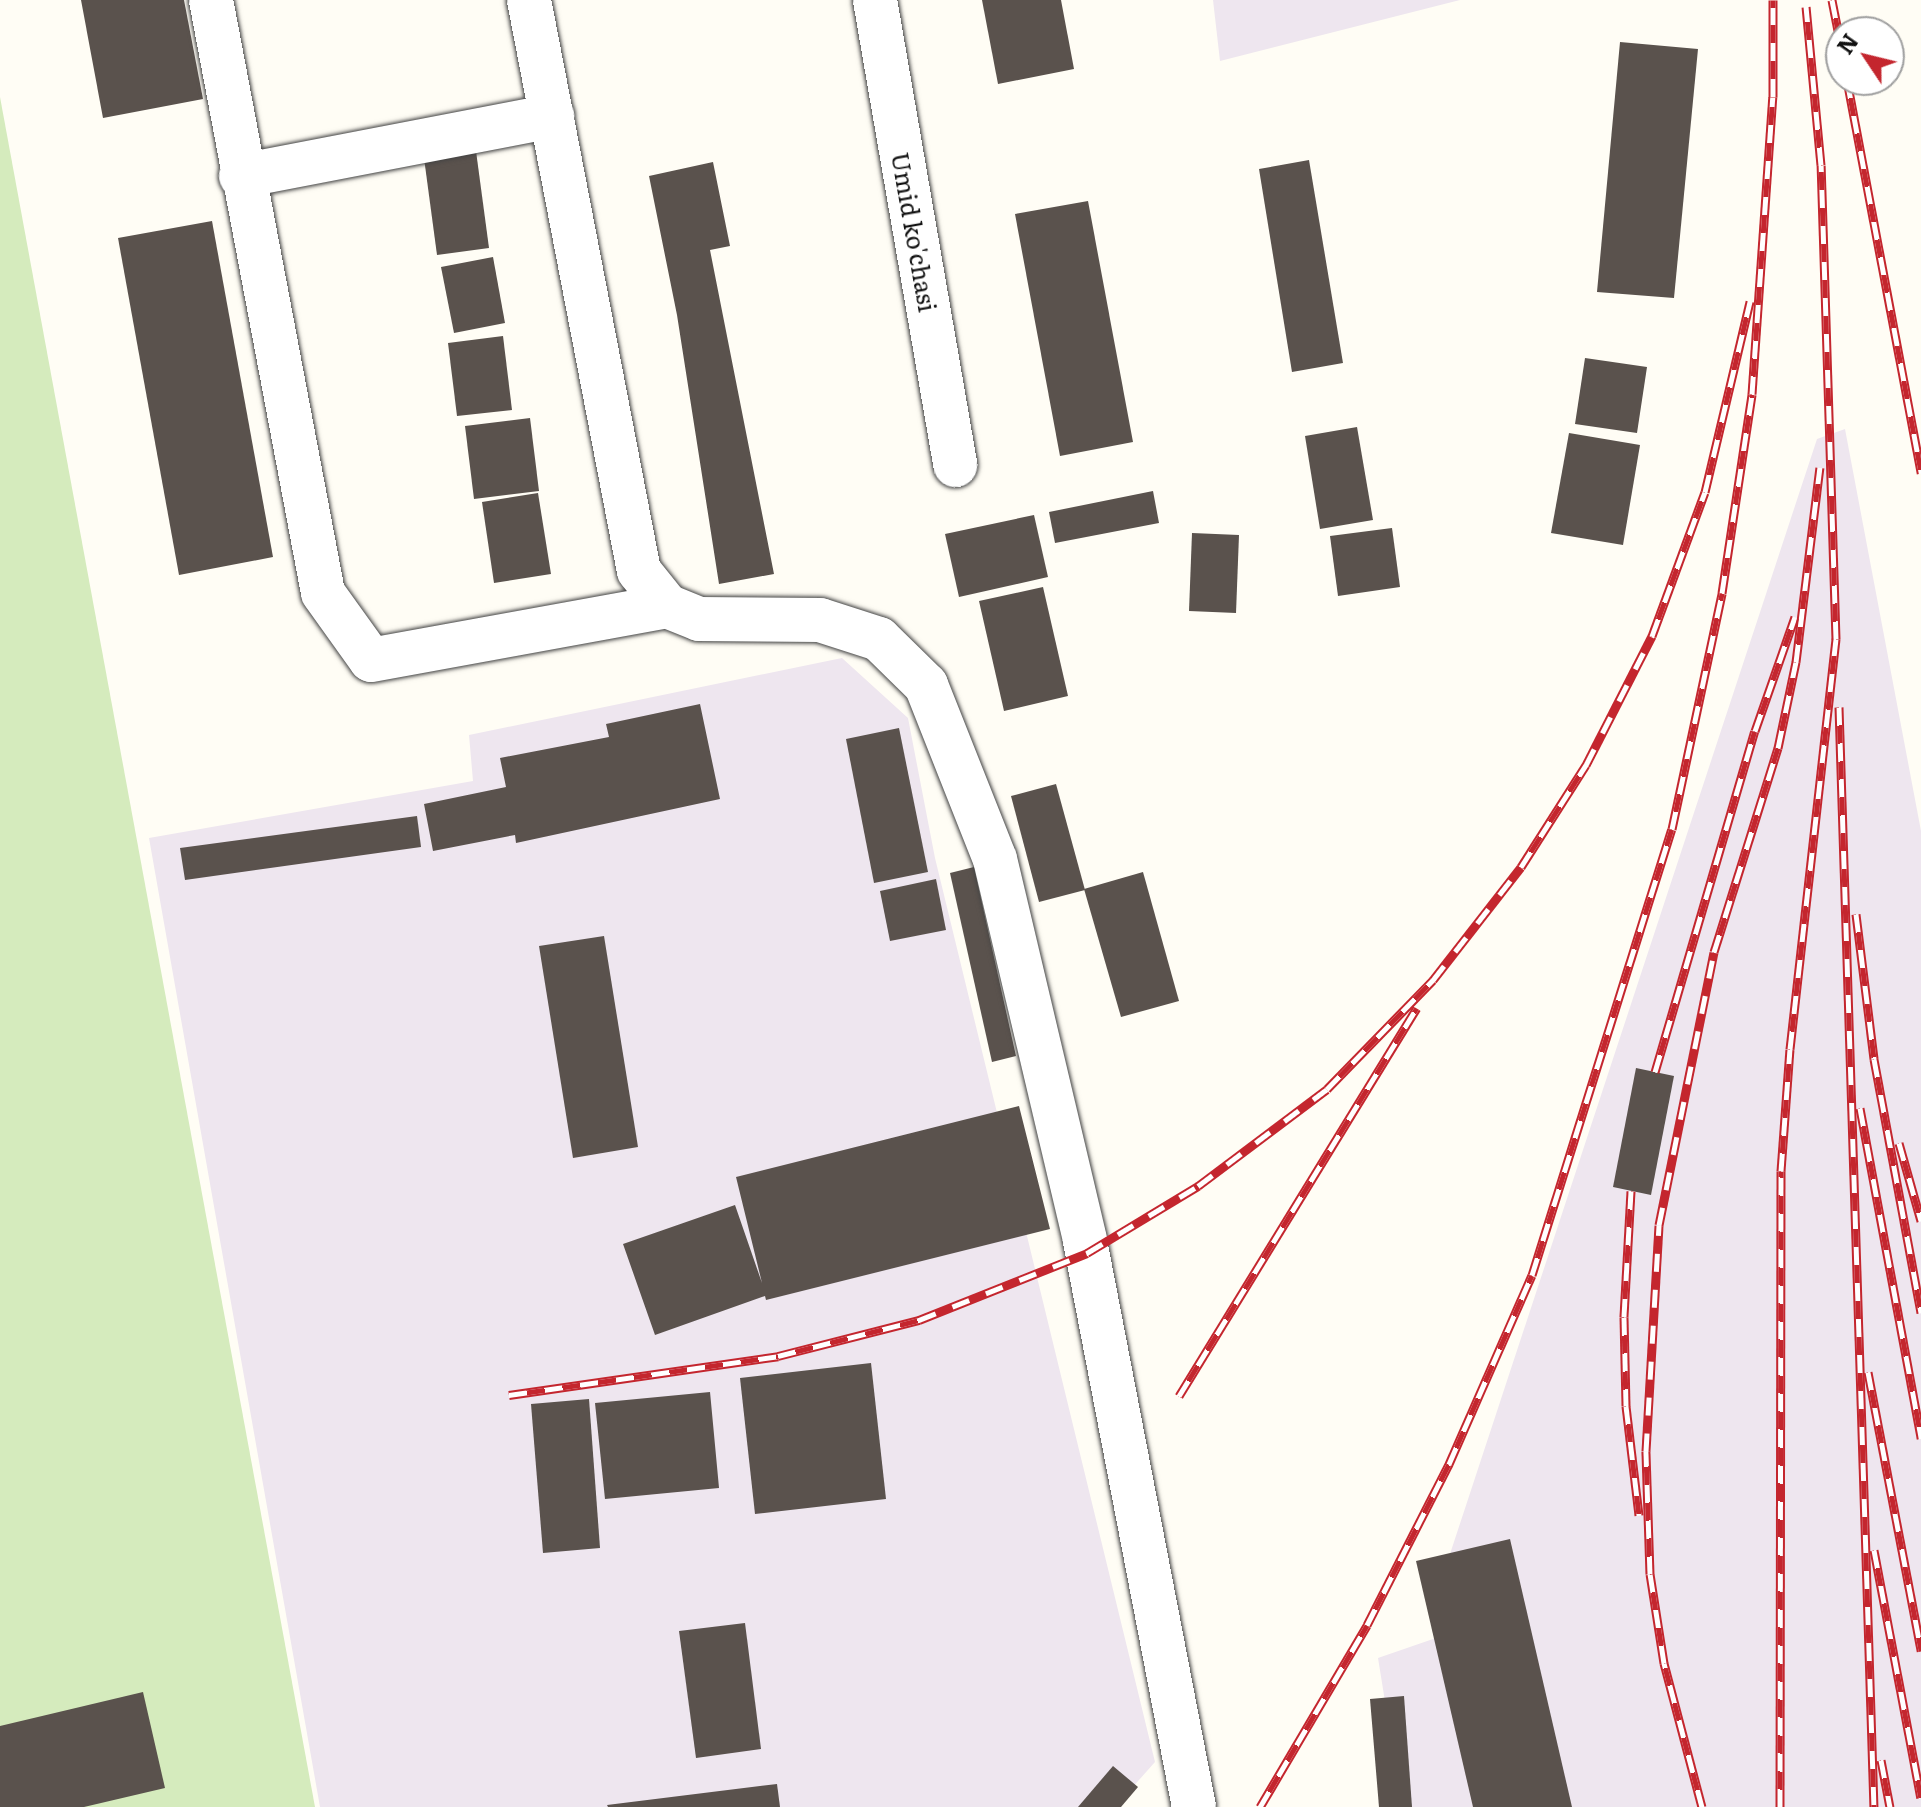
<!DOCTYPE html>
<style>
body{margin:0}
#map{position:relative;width:1921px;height:1807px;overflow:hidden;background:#fffdf5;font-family:Literata,serif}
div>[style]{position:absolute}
.industrial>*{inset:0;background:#eee6ef}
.green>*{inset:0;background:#d5ebbd}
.building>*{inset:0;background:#5a524d}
.roads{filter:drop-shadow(0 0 2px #444) drop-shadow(0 0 2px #444)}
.minor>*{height:44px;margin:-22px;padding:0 22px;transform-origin:22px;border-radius:22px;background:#fff}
.rail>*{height:9px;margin-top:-4.5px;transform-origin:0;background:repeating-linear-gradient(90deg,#fff 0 18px,#c4262e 0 36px);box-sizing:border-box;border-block:2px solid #c4262e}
span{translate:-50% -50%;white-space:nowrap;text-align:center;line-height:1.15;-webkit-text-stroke:8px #fff;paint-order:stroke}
.street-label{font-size:24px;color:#111}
.north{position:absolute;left:1825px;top:16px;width:80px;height:80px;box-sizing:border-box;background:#fff;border:2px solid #a0a0a0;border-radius:50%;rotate:305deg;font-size:22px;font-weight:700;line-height:32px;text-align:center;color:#111}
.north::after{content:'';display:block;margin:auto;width:28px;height:36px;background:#c4262e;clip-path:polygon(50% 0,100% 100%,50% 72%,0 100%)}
</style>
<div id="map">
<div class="industrial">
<div style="clip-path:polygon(1213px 0,1460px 0,1220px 61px)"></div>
<div style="clip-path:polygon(1845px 429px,1921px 831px,1921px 1807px,1402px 1807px,1378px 1658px,1462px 1629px,1449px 1557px,1817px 439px)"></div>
<div style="clip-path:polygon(842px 658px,908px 718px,935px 858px,1155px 1762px,1115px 1807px,320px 1807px,149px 838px,473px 781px,469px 735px)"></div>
</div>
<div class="green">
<div style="clip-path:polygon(0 97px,315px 1807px,0 1807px)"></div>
</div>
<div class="building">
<div style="clip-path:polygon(81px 0,184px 0,203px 99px,103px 118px)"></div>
<div style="clip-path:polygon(982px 0,1061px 0,1074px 69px,998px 84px)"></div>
<div style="clip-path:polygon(1620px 42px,1698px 49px,1674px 298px,1597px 292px)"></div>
<div style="clip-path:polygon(476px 151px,489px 248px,437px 255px,424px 158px)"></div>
<div style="clip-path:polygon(1309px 160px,1343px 363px,1292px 372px,1259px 169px)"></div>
<div style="clip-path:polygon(713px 162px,730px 246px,710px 250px,774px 574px,719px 584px,677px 315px,649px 176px)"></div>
<div style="clip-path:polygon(1088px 201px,1133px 442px,1060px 456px,1015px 214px)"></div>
<div style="clip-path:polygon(212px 221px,273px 557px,179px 575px,118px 238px)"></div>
<div style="clip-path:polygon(493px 257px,505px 323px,454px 333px,441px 267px)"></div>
<div style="clip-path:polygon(503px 336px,512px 410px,457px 416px,448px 343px)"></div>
<div style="clip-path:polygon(1585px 358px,1647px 367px,1637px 433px,1575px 424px)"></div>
<div style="clip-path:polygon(530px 418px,539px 491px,474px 499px,465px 426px)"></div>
<div style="clip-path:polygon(1357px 427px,1373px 520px,1320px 529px,1305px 436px)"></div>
<div style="clip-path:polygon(1569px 433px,1640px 445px,1623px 545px,1551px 533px)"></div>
<div style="clip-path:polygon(1153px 491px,1159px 523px,1055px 543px,1049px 512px)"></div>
<div style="clip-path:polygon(538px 493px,551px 574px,494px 583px,482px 502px)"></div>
<div style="clip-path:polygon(1034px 515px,1048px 577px,959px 597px,945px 534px)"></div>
<div style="clip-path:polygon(1392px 528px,1400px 587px,1338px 596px,1330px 536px)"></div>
<div style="clip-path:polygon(1192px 533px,1239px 535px,1236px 613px,1189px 611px)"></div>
<div style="clip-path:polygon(1043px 587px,1068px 696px,1004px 711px,979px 601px)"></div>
<div style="clip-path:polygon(700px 704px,720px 799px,516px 843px,515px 835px,433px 851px,424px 804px,506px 787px,500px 758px,609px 737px,606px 724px)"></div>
<div style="clip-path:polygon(899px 728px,928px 872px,874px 883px,846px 739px)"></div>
<div style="clip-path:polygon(1056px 784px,1085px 890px,1039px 902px,1011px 796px)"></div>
<div style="clip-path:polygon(417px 816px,421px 847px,185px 880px,180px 848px)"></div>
<div style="clip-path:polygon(974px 867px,1016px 1056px,992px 1062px,950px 873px)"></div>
<div style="clip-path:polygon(1143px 872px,1179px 1001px,1121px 1017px,1084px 889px)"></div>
<div style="clip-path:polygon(936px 879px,946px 930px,890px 941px,880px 891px)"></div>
<div style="clip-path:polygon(604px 936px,638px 1147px,573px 1158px,539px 946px)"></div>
<div style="clip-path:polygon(1636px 1068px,1674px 1076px,1651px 1195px,1613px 1187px)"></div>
<div style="clip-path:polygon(1019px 1106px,1050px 1229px,766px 1300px,765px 1296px,655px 1335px,623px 1244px,735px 1205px,762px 1283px,736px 1177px)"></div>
<div style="clip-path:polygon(871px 1363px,886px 1499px,755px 1514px,740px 1378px)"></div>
<div style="clip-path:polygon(710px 1392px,719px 1488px,605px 1499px,595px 1403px)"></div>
<div style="clip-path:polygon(589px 1399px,600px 1548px,543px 1553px,531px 1404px)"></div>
<div style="clip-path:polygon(1510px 1539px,1572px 1807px,1473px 1807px,1416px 1561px)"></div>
<div style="clip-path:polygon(745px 1623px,761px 1749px,696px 1758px,679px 1631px)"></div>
<div style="clip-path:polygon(143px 1692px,165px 1788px,84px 1807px,0 1807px,0 1726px)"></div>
<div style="clip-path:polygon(1404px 1696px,1412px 1807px,1379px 1807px,1370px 1699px)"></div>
<div style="clip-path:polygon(1113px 1766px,1138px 1787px,1121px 1807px,1078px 1807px)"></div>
<div style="clip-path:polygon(777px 1784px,780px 1807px,608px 1807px,607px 1805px)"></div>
</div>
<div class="roads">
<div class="minor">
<div style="left:211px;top:0;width:603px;rotate:79.3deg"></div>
<div style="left:323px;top:593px;width:82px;rotate:54.4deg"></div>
<div style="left:371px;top:660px;width:301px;rotate:-10.3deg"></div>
<div style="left:529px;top:0;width:581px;rotate:79.1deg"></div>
<div style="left:639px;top:571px;width:45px;rotate:51.3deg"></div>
<div style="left:667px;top:606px;width:35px;rotate:22deg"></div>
<div style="left:699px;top:619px;width:121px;rotate:0.5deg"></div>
<div style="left:820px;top:620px;width:62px;rotate:17.9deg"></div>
<div style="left:879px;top:639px;width:66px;rotate:44.4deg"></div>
<div style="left:926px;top:685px;width:187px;rotate:68.4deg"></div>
<div style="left:995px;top:859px;width:392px;rotate:76.7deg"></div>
<div style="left:1085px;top:1241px;width:576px;rotate:79.1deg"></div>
<div style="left:875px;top:0;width:472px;rotate:80.2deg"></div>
<div style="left:241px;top:176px;width:317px;rotate:-10.9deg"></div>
</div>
</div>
<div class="rail">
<div style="left:1832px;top:0;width:47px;rotate:78.9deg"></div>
<div style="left:1847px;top:80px;width:400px;rotate:79.3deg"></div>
<div style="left:1839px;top:707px;width:1101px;rotate:88.18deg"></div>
<div style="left:1856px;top:914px;width:146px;rotate:82.9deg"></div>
<div style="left:1874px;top:1059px;width:258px;rotate:79.5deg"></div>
<div style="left:1655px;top:1072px;width:355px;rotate:-73.7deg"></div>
<div style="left:1755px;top:731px;width:121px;rotate:-70.7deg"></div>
<div style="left:1860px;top:1108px;width:336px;rotate:79.5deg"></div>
<div style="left:1899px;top:1143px;width:81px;rotate:74.2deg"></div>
<div style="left:1631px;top:1191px;width:126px;rotate:93.2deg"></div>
<div style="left:1624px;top:1317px;width:89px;rotate:88.7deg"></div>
<div style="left:1626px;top:1406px;width:110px;rotate:83.2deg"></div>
<div style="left:1868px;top:1372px;width:284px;rotate:79.2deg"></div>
<div style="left:509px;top:1395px;width:272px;rotate:-8.2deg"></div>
<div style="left:778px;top:1356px;width:146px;rotate:-14.3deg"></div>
<div style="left:919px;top:1320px;width:181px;rotate:-21.7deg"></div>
<div style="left:1087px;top:1253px;width:130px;rotate:-31.1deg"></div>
<div style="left:1198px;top:1186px;width:161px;rotate:-36.9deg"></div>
<div style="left:1327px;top:1089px;width:152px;rotate:-45.8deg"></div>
<div style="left:1433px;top:980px;width:143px;rotate:-52.1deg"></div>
<div style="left:1521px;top:867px;width:121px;rotate:-57.5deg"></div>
<div style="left:1586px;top:765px;width:145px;rotate:-62.9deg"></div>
<div style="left:1652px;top:636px;width:153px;rotate:-69.8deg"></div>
<div style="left:1705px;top:492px;width:196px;rotate:-76.7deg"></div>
<div style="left:1179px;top:1396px;width:455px;rotate:-58.5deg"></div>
<div style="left:1874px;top:1550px;width:252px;rotate:79.3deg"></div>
<div style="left:1881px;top:1760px;width:48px;rotate:79.2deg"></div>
<div style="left:1260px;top:1807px;width:211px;rotate:-59.5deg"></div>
<div style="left:1367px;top:1625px;width:181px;rotate:-63deg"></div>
<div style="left:1449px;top:1464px;width:206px;rotate:-66.3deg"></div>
<div style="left:1532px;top:1275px;width:467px;rotate:-72.6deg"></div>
<div style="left:1672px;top:829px;width:241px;rotate:-78deg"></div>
<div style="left:1722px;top:593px;width:201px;rotate:-81.4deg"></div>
<div style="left:1752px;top:394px;width:298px;rotate:-86deg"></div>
<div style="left:1773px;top:97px;width:97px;rotate:-90deg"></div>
<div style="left:1702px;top:1807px;width:149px;rotate:-104.8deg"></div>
<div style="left:1664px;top:1663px;width:90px;rotate:-98.9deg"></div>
<div style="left:1650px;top:1574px;width:123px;rotate:-91.9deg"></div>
<div style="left:1646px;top:1451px;width:226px;rotate:-86.7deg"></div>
<div style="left:1659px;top:1225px;width:278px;rotate:-78.6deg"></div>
<div style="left:1714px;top:952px;width:214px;rotate:-72.6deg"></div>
<div style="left:1778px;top:748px;width:88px;rotate:-78.2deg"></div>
<div style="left:1796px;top:662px;width:196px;rotate:-83deg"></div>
<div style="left:1780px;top:1807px;width:636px;rotate:-89.91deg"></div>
<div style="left:1781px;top:1171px;width:122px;rotate:-85.8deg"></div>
<div style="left:1790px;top:1049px;width:413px;rotate:-83.6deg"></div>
<div style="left:1836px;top:639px;width:474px;rotate:-91.8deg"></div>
<div style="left:1821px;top:165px;width:159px;rotate:-95.4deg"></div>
</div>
<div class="street-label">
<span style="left:915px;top:232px;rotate:80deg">Umid ko'chasi</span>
</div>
<div class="north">N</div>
</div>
